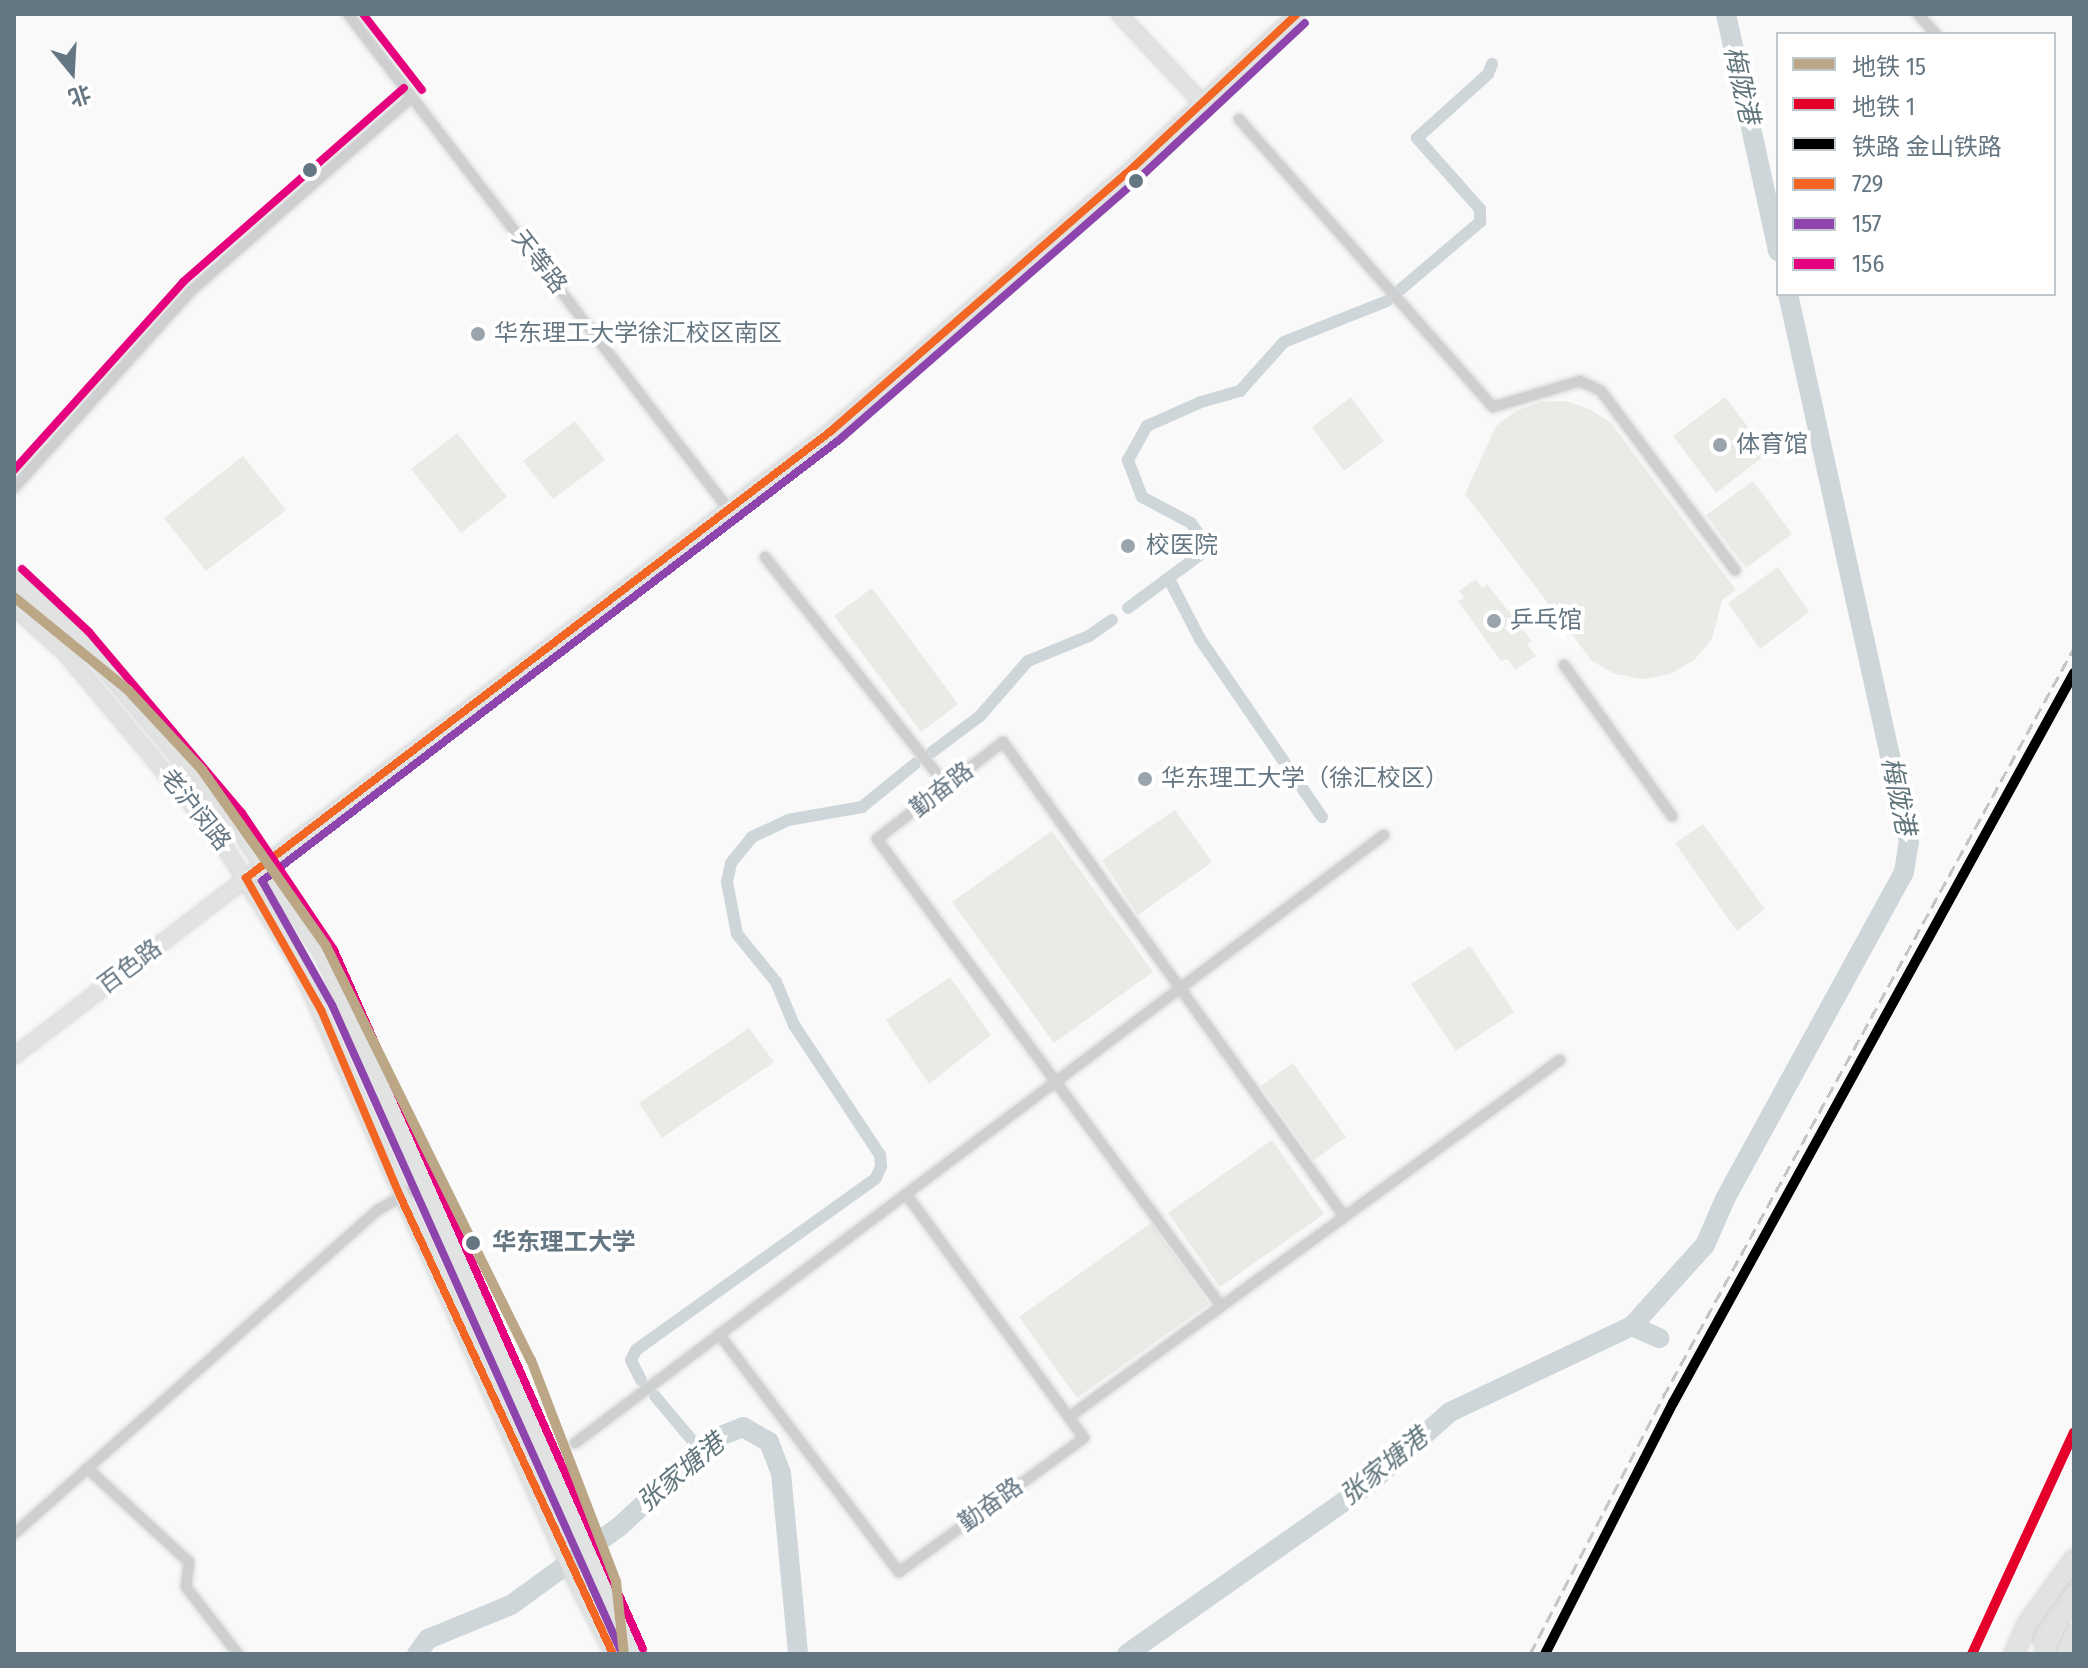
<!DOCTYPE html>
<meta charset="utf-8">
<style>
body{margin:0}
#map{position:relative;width:2088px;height:1668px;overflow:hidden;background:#f9f9f9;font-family:"Fira Sans Condensed","Noto Sans SC",sans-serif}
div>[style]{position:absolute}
.green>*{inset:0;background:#e8ebe6}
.canal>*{height:12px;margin:-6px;padding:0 6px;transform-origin:6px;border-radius:6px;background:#ced6d9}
.river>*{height:20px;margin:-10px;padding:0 10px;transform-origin:10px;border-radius:10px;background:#ced6d9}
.roads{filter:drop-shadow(0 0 2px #d5d6d7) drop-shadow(0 0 2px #d5d6d7)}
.street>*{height:10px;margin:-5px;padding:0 5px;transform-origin:5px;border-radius:5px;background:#cecfd0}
.secondary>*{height:14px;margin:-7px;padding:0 7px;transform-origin:7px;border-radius:7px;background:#e1e2e2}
.primary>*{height:16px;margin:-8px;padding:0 8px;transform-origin:8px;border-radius:8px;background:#e1e2e2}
.highway>*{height:18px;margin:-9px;padding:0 9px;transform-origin:9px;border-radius:9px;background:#e1e2e2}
.rail>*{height:3px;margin-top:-1.5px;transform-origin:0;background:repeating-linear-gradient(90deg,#c3c5c6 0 12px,transparent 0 18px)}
.bridges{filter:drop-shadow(0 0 2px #d5d6d6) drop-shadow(0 0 2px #d5d6d6)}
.highway-bridge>*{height:18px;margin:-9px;padding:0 9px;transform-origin:9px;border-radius:9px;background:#e1e2e2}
.bus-1>*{height:8px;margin:-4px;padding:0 4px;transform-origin:4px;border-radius:4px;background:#f26522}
.bus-2>*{height:8px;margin:-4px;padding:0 4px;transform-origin:4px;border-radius:4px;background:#8e44ad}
.bus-3>*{height:8px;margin:-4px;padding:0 4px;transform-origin:4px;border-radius:4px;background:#e5007d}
.rail-1>*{height:10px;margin:-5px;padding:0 5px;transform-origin:5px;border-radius:5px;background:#000}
.metro-1>*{height:10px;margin:-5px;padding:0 5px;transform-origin:5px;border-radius:5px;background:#bba786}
.metro-2>*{height:10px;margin:-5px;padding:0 5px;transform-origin:5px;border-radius:5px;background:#e4002b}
.dots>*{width:22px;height:22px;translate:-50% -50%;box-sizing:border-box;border:4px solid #fff;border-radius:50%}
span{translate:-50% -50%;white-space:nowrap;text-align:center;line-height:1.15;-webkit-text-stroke:8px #fff;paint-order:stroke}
.street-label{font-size:24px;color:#657683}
.poi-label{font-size:24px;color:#657683}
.left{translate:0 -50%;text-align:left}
.stop-label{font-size:24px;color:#657683;font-weight:700}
.water-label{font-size:26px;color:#60757c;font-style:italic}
.frame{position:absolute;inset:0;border:16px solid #657683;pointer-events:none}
.legend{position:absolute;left:1776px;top:32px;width:280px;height:264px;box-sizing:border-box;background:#fff;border:2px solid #c1c8cd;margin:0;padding:10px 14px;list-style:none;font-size:24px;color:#657683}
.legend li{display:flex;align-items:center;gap:16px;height:40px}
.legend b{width:40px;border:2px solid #c1c8cd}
.north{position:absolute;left:32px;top:32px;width:80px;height:80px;-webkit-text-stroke:6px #fff;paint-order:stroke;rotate:162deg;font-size:22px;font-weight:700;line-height:32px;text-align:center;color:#657683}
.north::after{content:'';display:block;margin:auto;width:28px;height:36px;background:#657683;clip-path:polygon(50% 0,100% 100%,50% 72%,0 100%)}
</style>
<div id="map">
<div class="green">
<div style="clip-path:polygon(1351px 397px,1384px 441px,1344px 471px,1312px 427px)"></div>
<div style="clip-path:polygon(1725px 397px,1768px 453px,1716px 493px,1673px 436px)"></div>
<div style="clip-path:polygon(1565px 401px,1590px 409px,1611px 423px,1736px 590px,1722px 600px,1712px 639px,1694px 660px,1670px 674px,1643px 679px,1615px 674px,1592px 661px,1465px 494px,1496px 426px,1516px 411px,1540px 402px)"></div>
<div style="clip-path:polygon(575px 421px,605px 460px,553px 499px,523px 461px)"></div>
<div style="clip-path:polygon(457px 433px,507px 497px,461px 533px,411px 469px)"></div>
<div style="clip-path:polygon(243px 456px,286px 510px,206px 571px,164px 518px)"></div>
<div style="clip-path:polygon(1753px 481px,1792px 534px,1746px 568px,1706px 515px)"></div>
<div style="clip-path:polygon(1778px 567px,1809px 612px,1760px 649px,1728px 603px)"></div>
<div style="clip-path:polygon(1476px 579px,1482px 588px,1487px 584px,1532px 641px,1527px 645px,1536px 656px,1515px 670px,1508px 659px,1501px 661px,1458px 601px,1464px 598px,1459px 591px)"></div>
<div style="clip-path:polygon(872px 588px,958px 704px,921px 732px,834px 616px)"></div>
<div style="clip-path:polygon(1175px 810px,1212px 862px,1138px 915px,1102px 860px)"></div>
<div style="clip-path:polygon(1703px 824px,1765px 909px,1737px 931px,1675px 843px)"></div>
<div style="clip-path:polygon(1052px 831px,1153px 972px,1054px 1043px,952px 902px)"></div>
<div style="clip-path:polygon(1470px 946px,1514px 1012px,1456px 1051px,1411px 984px)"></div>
<div style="clip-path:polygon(950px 977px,991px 1035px,929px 1084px,886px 1020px)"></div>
<div style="clip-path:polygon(749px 1028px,774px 1062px,662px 1138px,639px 1103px)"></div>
<div style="clip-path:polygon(1293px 1063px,1346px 1137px,1314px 1160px,1261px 1086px)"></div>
<div style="clip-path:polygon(1272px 1140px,1324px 1214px,1220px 1287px,1168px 1213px)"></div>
<div style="clip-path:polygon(1151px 1223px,1209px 1304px,1077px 1398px,1019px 1317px)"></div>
</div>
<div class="canal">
<div style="left:1401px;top:289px;width:104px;rotate:-40.3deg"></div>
<div style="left:1480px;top:222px;width:13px;rotate:-90deg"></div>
<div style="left:1480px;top:209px;width:95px;rotate:-131.6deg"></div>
<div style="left:1417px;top:138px;width:96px;rotate:-42deg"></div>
<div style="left:1488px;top:74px;width:11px;rotate:-68deg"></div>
<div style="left:1169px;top:579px;width:68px;rotate:62.7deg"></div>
<div style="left:1200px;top:639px;width:216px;rotate:55.6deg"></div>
<div style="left:1128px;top:608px;width:101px;rotate:-36.5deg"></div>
<div style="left:1209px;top:548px;width:31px;rotate:-126deg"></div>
<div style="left:1191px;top:523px;width:55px;rotate:-152deg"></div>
<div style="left:1142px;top:497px;width:40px;rotate:-111deg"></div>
<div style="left:1128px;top:460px;width:39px;rotate:-61deg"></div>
<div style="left:1147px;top:426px;width:59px;rotate:-24deg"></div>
<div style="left:1201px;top:402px;width:41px;rotate:-15.8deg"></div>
<div style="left:1240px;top:391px;width:66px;rotate:-48.1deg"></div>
<div style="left:1284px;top:342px;width:111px;rotate:-21.7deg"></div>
<div style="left:932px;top:752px;width:60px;rotate:-36.9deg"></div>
<div style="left:980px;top:716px;width:73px;rotate:-48.9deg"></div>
<div style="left:1028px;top:661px;width:66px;rotate:-22.3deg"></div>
<div style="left:1089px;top:636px;width:28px;rotate:-35deg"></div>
<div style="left:641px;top:1380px;width:22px;rotate:-117deg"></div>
<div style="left:631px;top:1360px;width:11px;rotate:-63deg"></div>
<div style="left:636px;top:1350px;width:295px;rotate:-35.6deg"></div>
<div style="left:876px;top:1178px;width:13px;rotate:-67deg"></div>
<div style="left:881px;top:1166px;width:11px;rotate:-95deg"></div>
<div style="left:880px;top:1155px;width:156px;rotate:-123.5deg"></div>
<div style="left:794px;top:1025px;width:47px;rotate:-112.7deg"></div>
<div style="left:776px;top:982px;width:62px;rotate:-129.1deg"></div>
<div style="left:737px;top:934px;width:53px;rotate:-100.9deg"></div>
<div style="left:727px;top:882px;width:19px;rotate:-78deg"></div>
<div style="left:731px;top:863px;width:33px;rotate:-51deg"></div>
<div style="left:752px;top:837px;width:40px;rotate:-25deg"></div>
<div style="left:788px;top:820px;width:75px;rotate:-10deg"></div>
<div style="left:862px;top:807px;width:68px;rotate:-39.1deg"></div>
<div style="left:655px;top:1396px;width:72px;rotate:50.1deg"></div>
</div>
<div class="river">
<div style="left:1726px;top:14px;width:243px;rotate:77.6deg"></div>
<div style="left:1632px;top:1326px;width:109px;rotate:-48deg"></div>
<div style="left:1705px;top:1245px;width:50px;rotate:-66.5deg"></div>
<div style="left:1725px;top:1199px;width:373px;rotate:-61.3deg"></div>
<div style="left:1904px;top:872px;width:30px;rotate:-81deg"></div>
<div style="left:1909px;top:842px;width:561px;rotate:-102.45deg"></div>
<div style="left:417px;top:1654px;width:19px;rotate:-54deg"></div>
<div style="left:428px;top:1639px;width:90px;rotate:-22.3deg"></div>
<div style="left:511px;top:1605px;width:135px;rotate:-35.9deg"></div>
<div style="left:620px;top:1526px;width:129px;rotate:-42.8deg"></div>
<div style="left:715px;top:1438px;width:30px;rotate:-21deg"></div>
<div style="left:743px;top:1427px;width:30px;rotate:30deg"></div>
<div style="left:769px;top:1442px;width:33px;rotate:69deg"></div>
<div style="left:781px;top:1473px;width:182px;rotate:84.6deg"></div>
<div style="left:1127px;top:1654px;width:297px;rotate:-35.1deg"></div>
<div style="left:1370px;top:1483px;width:107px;rotate:-41.6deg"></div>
<div style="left:1450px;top:1412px;width:201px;rotate:-25.3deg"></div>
<div style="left:1632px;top:1326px;width:30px;rotate:24deg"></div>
</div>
<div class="roads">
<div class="street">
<div style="left:348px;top:14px;width:625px;rotate:52.47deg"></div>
<div style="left:1918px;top:14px;width:27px;rotate:48deg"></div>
<div style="left:1239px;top:119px;width:384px;rotate:48.6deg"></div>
<div style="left:1493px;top:407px;width:91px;rotate:-16.6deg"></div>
<div style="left:1580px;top:381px;width:23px;rotate:25deg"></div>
<div style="left:1601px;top:391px;width:224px;rotate:53.2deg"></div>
<div style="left:14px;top:488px;width:265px;rotate:-48.1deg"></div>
<div style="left:191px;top:291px;width:294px;rotate:-41.3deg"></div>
<div style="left:765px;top:557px;width:293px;rotate:51.6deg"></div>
<div style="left:1564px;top:665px;width:186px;rotate:54.4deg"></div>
<div style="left:1221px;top:1306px;width:580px;rotate:-126.38deg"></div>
<div style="left:877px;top:839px;width:159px;rotate:-37.6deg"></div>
<div style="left:1003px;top:742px;width:584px;rotate:54.27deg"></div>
<div style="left:719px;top:1334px;width:298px;rotate:52.9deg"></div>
<div style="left:899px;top:1572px;width:228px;rotate:-35.9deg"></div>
<div style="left:1084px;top:1438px;width:302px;rotate:-126.1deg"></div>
<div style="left:1069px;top:1417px;width:607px;rotate:-36.02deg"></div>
<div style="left:575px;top:1443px;width:1012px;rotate:-36.93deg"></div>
<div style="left:87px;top:1468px;width:139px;rotate:42.7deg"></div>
<div style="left:189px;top:1562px;width:25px;rotate:97deg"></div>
<div style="left:186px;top:1587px;width:85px;rotate:52.2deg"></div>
<div style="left:14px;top:1534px;width:487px;rotate:-41.7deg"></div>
<div style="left:378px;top:1210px;width:51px;rotate:-29.6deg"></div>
</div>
<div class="secondary">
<div style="left:1119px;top:14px;width:122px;rotate:47deg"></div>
<div style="left:14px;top:578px;width:91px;rotate:43.2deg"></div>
<div style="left:80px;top:640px;width:237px;rotate:49.8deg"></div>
<div style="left:233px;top:821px;width:162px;rotate:56.3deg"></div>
<div style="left:323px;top:956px;width:763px;rotate:66.12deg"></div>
<div style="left:14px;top:607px;width:69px;rotate:42deg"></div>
<div style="left:65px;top:653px;width:237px;rotate:50.1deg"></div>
<div style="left:217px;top:835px;width:150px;rotate:57.8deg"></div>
<div style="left:297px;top:962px;width:675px;rotate:65.79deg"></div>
<div style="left:574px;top:1578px;width:85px;rotate:62.8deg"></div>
<div style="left:14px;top:1056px;width:1029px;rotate:-37.42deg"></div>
<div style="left:831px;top:431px;width:391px;rotate:-41.1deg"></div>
<div style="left:1126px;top:174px;width:234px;rotate:-43.1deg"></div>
</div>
<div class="primary">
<div style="left:2041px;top:1639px;width:61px;rotate:-69.8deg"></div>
</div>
<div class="highway">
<div style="left:2044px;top:1654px;width:72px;rotate:-65.6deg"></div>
<div style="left:2065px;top:1654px;width:21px;rotate:-65deg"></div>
</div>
</div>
<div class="rail">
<div style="left:1530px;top:1654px;width:289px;rotate:-62.6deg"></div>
<div style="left:1663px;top:1397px;width:854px;rotate:-61.25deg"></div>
</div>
<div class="bridges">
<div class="highway-bridge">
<div style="left:2014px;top:1654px;width:34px;rotate:-66deg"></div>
<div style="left:2028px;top:1623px;width:79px;rotate:-54.3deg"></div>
</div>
</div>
<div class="bus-1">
<div style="left:613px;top:1654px;width:505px;rotate:-114.94deg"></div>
<div style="left:400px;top:1196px;width:202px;rotate:-113deg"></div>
<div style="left:321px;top:1010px;width:152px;rotate:-119.6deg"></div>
<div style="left:246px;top:878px;width:736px;rotate:-37.38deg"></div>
<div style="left:831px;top:431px;width:391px;rotate:-41.1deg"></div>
<div style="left:1126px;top:174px;width:234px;rotate:-43.1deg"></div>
</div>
<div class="bus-2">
<div style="left:620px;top:1649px;width:705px;rotate:-114.09deg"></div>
<div style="left:332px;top:1005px;width:142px;rotate:-119.4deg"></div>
<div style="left:262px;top:881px;width:726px;rotate:-37.39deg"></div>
<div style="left:839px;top:440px;width:391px;rotate:-41.1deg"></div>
<div style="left:1134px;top:183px;width:234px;rotate:-43.1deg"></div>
</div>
<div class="bus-3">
<div style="left:363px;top:14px;width:96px;rotate:52.2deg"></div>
<div style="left:14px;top:470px;width:253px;rotate:-48deg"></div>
<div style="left:183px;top:282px;width:294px;rotate:-41.3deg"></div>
<div style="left:22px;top:569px;width:92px;rotate:43.2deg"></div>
<div style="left:89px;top:632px;width:237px;rotate:49.8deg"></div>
<div style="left:242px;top:813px;width:165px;rotate:56.1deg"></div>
<div style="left:334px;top:950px;width:764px;rotate:66.15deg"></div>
</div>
<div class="rail-1">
<div style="left:1545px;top:1654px;width:282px;rotate:-63deg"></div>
<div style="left:1673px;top:1403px;width:833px;rotate:-61.22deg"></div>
</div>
<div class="metro-1">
<div style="left:14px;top:597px;width:147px;rotate:39.2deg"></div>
<div style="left:128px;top:690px;width:109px;rotate:47.2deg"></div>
<div style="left:202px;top:770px;width:215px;rotate:54.8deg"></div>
<div style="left:326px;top:946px;width:462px;rotate:63.7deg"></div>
<div style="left:531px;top:1360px;width:238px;rotate:69deg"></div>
<div style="left:616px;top:1582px;width:72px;rotate:83.7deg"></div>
</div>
<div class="metro-2">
<div style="left:1972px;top:1654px;width:244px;rotate:-65.3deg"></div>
</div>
<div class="dots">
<div style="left:310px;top:170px;background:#657683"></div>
<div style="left:1136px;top:181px;background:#657683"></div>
<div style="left:478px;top:334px;background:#99a4ac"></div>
<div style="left:1720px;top:445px;background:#99a4ac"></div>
<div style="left:1128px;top:546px;background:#99a4ac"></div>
<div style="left:1494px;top:621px;background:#99a4ac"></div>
<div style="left:1145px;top:779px;background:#99a4ac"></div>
<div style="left:473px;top:1243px;background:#657683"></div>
</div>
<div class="street-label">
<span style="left:539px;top:262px;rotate:52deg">天等路</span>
<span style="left:942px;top:790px;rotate:-38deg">勤奋路</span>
<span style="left:195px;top:810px;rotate:51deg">老沪闵路</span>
<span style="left:130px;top:967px;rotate:-37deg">百色路</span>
<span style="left:991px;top:1505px;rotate:-36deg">勤奋路</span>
</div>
<div class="poi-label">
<span class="left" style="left:494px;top:334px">华东理工大学徐汇校区南区</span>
<span class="left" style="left:1736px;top:445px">体育馆</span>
<span class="left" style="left:1146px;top:546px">校医院</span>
<span class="left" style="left:1510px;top:621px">乒乓馆</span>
<span class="left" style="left:1161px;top:779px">华东理工大学（徐汇校区）</span>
</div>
<div class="stop-label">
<span class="left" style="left:492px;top:1243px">华东理工大学</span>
</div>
<div class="water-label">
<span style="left:1741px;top:85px;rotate:77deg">梅陇港</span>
<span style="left:1898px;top:796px;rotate:78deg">梅陇港</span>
<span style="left:1384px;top:1467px;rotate:-39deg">张家塘港</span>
<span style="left:681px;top:1473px;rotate:-40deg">张家塘港</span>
</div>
<div class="frame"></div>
<ul class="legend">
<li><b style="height:10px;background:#bba786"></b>地铁 15</li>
<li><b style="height:10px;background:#e4002b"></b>地铁 1</li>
<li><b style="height:10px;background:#000"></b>铁路 金山铁路</li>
<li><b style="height:10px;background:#f26522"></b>729</li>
<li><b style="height:10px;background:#8e44ad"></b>157</li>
<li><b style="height:10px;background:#e5007d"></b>156</li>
</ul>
<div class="north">北</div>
</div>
